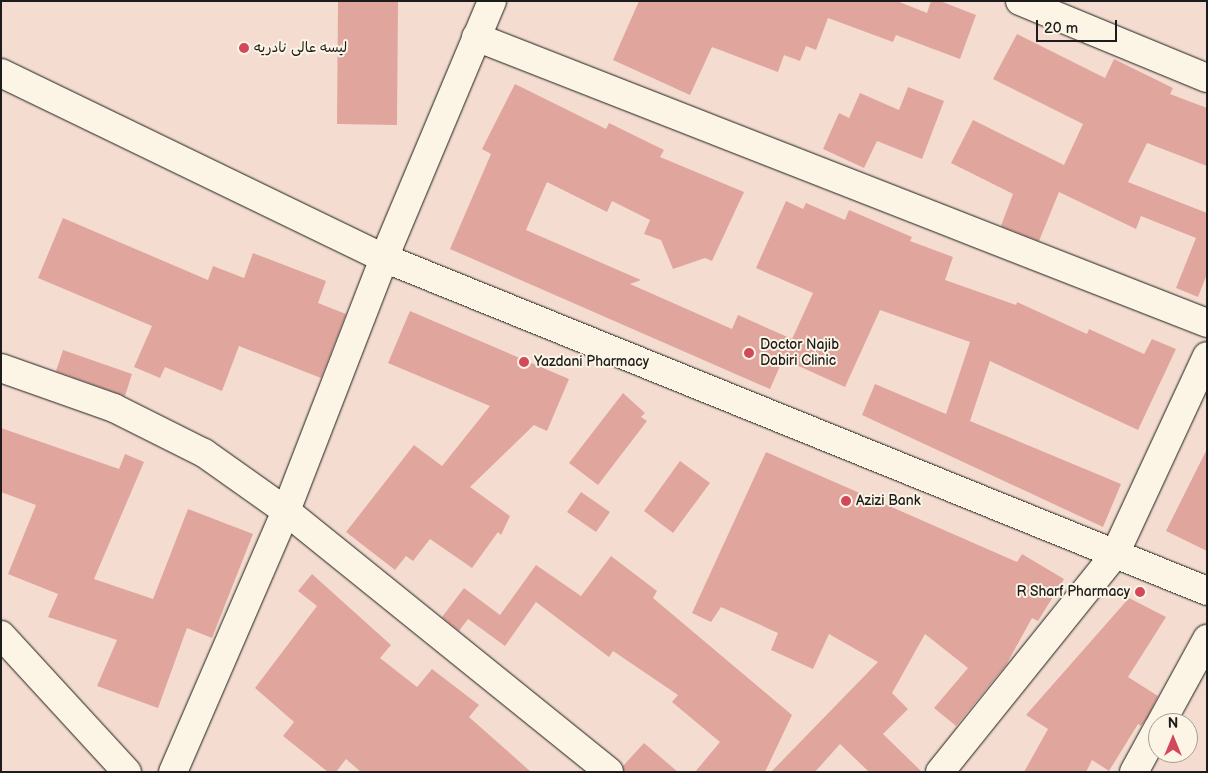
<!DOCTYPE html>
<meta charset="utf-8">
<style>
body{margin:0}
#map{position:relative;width:1208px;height:773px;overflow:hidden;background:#f4ddd0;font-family:"Balsamiq Sans","Playpen Sans Arabic",sans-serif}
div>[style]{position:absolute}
.building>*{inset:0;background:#e0a69e}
.roads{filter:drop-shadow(0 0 1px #1c1c1c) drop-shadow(0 0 1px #1c1c1c)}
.minor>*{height:28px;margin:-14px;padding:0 14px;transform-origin:14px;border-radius:14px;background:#fcf5e5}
.major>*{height:28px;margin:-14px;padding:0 14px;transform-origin:14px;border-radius:14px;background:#fcf5e5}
.dots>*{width:14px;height:14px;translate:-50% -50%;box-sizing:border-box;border:2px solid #fcf5e5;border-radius:50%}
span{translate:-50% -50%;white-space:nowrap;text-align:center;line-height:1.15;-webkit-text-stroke:4px #fcf5e5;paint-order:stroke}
.poi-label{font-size:14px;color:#1c1c1c}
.left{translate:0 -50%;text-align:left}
.right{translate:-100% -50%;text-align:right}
.frame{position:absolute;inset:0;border:2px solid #1c1c1c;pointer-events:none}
.north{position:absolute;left:1148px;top:713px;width:50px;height:50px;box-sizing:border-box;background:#fcf5e5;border:1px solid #a29e95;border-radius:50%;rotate:0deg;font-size:14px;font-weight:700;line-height:20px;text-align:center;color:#1c1c1c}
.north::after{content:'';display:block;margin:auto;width:18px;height:22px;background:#d1495b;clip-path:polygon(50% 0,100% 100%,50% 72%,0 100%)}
.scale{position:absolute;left:1036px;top:20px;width:81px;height:22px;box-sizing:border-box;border:2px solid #1c1c1c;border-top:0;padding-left:6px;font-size:15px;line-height:18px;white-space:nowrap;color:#1c1c1c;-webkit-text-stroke:4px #fcf5e5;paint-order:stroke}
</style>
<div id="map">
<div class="building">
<div style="clip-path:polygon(338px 1px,398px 1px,397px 125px,337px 124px)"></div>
<div style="clip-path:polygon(639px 1px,897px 1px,927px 13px,931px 1px,940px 1px,976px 15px,960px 59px,896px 35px,893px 42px,828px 18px,816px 50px,806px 46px,800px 61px,784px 55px,778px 72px,712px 47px,690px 95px,613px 60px)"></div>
<div style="clip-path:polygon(1017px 34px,1105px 78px,1114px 59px,1173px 88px,1170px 94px,1207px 108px,1207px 166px,1147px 143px,1128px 182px,1207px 213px,1207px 274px,1198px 297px,1176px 288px,1196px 238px,1141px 216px,1136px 229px,1059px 192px,1039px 241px,1001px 226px,1013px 194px,951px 163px,973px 120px,1064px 165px,1083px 124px,993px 79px)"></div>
<div style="clip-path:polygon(515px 84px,606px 129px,609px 123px,664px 150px,660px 157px,744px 192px,712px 261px,705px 258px,673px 269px,661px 240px,644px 234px,650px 220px,612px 201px,607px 212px,547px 182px,526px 230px,641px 280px,630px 284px,732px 329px,738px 315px,792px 339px,813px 293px,756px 268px,786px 201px,803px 209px,806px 203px,845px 220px,849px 210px,912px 237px,910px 241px,953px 257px,945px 280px,1016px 305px,1017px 302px,1087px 334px,1089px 329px,1144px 354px,1152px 339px,1176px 349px,1138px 430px,990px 361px,970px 421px,1121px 484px,1103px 527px,862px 415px,875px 384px,946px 414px,970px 342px,880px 310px,845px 387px,783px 359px,770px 389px,450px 249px,491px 154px,482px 149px)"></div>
<div style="clip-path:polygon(908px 87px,944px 101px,922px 159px,877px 141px,864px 168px,823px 149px,839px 113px,849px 118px,860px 93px,899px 110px)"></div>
<div style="clip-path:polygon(63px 218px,208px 280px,213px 266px,244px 278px,253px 253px,326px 281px,318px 303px,346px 314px,321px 378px,239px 346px,222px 391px,165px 367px,160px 378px,134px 367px,152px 326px,38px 278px)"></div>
<div style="clip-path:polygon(410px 311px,569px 379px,547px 431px,534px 425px,470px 487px,510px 516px,501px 535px,498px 532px,472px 568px,430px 539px,413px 561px,406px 556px,395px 570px,346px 532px,414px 445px,442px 466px,490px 406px,388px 363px)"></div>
<div style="clip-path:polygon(63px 350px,132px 374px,125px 396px,56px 371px)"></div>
<div style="clip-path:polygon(623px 393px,645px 413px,641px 417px,647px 421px,598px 485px,569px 463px)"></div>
<div style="clip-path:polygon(1px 428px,119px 469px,125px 454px,144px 462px,94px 579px,153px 599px,188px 509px,253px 534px,212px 638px,187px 628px,158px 708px,97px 686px,117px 640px,48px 617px,58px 594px,8px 574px,36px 505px,1px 492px)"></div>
<div style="clip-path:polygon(1207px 449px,1207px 551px,1166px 531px)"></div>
<div style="clip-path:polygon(766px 452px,1017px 562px,1022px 554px,1064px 579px,1038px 621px,1032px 618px,1006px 665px,956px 726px,934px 708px,968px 668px,925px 634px,892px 693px,908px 709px,883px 734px,922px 772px,869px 772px,840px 744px,815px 772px,771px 772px,878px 662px,829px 634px,813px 669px,771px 650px,778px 633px,721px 607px,711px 622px,692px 613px)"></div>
<div style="clip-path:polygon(680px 461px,710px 483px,673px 533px,644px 511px)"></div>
<div style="clip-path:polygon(581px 492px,610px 512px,596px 532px,567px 512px)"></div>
<div style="clip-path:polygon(611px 556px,657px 591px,653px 598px,792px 715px,765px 772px,695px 772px,720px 742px,672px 702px,678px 695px,613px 651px,609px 657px,536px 602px,505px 646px,468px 619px,459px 631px,442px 617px,464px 588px,500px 615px,536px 565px,581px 596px)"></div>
<div style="clip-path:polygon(312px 574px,391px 645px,380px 658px,417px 687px,432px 669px,479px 705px,469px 717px,531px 772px,361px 772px,346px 759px,336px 772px,328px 772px,283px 736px,294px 722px,255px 688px,317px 606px,298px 591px)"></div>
<div style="clip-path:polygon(1129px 598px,1166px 617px,1128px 677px,1158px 696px,1147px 718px,1141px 726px,1138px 724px,1109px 771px,1092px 760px,1086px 772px,1024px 772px,1048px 729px,1026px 715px)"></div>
<div style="clip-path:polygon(644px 743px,678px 772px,624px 772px,623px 766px)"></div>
</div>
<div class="roads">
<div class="minor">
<div style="left:1020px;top:1px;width:202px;rotate:22.4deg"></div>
<div style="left:476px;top:37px;width:785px;rotate:21.37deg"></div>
<div style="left:1px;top:368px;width:120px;rotate:19.5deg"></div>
<div style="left:114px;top:408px;width:101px;rotate:26.6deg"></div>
<div style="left:204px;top:453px;width:100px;rotate:35.3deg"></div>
<div style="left:286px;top:511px;width:415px;rotate:38.9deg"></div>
<div style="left:1px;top:635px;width:186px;rotate:47.4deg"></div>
<div style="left:1161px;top:723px;width:96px;rotate:-61.3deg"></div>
<div style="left:173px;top:772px;width:284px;rotate:-66.6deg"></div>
<div style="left:286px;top:511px;width:271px;rotate:-68.8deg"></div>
<div style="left:384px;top:258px;width:279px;rotate:-67.2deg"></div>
<div style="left:940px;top:772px;width:280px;rotate:-51.2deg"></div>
<div style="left:1115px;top:554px;width:218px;rotate:-65.1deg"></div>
<div style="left:1134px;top:772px;width:50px;rotate:-61.4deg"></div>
</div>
<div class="major">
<div style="left:1px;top:73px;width:425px;rotate:25.8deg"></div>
<div style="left:384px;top:258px;width:888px;rotate:22.03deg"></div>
</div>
</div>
<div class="dots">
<div style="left:244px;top:48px;background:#d1495b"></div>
<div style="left:749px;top:353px;background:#d1495b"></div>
<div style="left:524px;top:362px;background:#d1495b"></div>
<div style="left:846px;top:501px;background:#d1495b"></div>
<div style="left:1140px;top:592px;background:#d1495b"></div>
</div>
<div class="poi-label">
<span class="left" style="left:254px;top:48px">لیسه عالی نادریه</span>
<span class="left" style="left:760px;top:353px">Doctor Najib<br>Dabiri Clinic</span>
<span class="left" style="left:534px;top:362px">Yazdani Pharmacy</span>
<span class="left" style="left:856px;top:501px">Azizi Bank</span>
<span class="right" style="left:1130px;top:592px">R Sharf Pharmacy</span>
</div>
<div class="frame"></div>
<div class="north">N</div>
<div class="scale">20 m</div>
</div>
